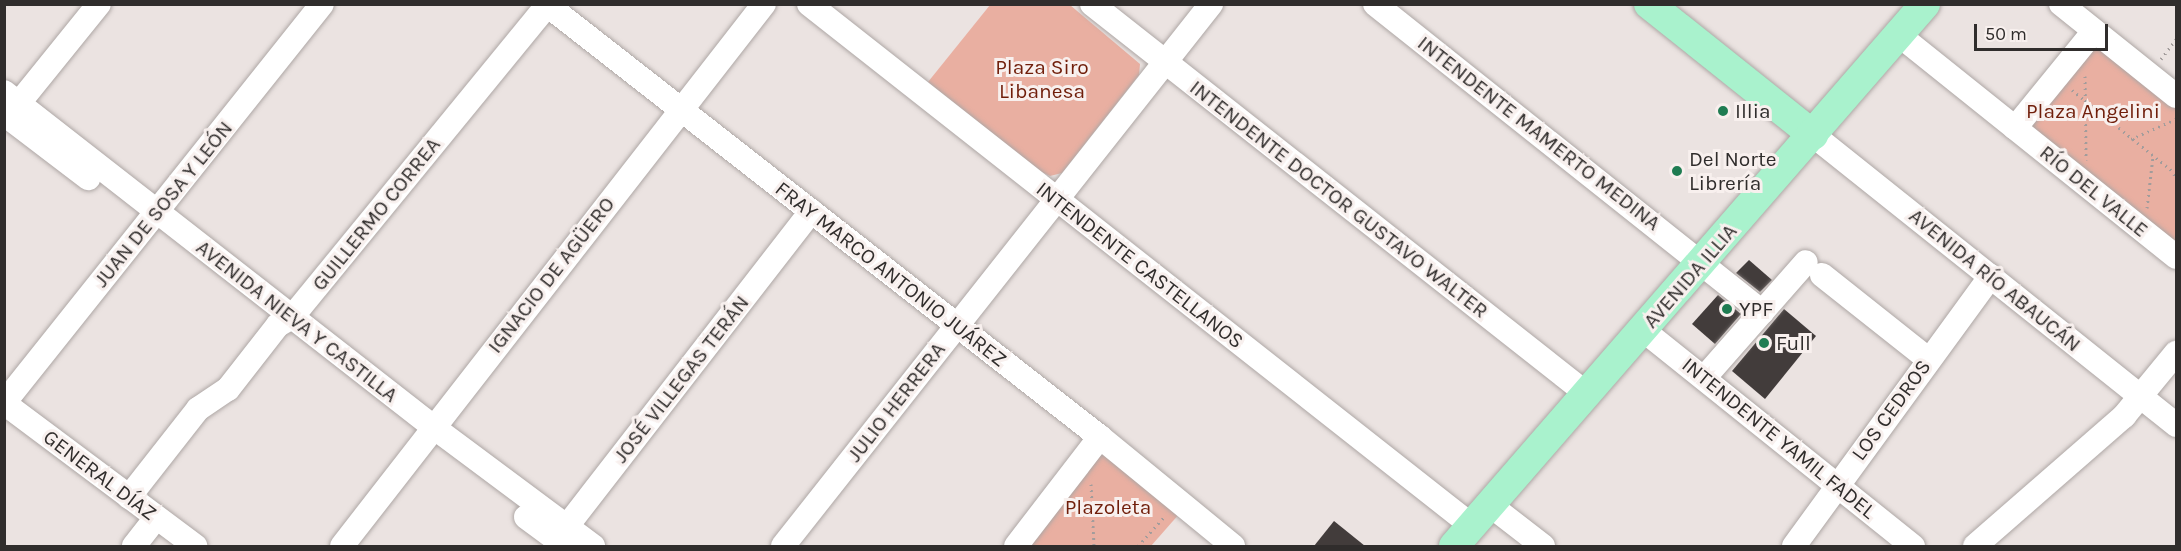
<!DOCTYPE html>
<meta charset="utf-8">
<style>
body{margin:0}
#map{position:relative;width:2181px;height:551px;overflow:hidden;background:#ebe3e1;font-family:Karla,sans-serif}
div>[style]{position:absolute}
.green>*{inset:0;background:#e9afa1}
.building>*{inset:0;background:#423c3b}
.path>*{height:3px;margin-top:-1.5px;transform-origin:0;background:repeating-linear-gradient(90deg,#a29c9b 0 1.5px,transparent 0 6px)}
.roads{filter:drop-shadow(0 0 2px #aea7a5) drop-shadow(0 0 2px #aea7a5)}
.minor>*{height:24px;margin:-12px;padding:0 12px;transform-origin:12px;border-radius:12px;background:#fff}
.major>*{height:30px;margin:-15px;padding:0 15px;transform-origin:15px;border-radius:15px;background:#a9f2cd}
.dots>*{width:16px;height:16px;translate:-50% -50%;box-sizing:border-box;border:3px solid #f8f0ee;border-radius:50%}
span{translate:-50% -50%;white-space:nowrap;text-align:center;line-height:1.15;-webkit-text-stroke:6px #f8f0ee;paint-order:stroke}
.park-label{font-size:21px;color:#701e0a}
.poi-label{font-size:21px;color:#302d2c}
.left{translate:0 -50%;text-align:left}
.street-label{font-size:21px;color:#302d2c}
.frame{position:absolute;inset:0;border:6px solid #302d2c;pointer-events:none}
.scale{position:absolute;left:1974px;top:24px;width:134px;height:27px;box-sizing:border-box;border:3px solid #302d2c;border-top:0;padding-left:8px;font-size:18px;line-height:21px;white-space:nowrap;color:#302d2c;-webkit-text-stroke:4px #f8f0ee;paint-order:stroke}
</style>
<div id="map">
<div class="green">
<div style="clip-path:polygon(990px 5px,1070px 5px,1140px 64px,1139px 75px,1062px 173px,1050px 176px,1038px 170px,928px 82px)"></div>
<div style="clip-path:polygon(2081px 32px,2176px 108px,2176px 248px,2012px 118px)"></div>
<div style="clip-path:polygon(1101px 454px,1107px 454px,1180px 513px,1151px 546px,1027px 546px)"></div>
</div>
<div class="building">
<div style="clip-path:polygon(1749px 260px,1772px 280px,1760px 292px,1736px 273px)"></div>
<div style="clip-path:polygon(1718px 295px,1741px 314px,1715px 344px,1692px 324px)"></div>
<div style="clip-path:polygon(1784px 309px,1816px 336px,1765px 399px,1732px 371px)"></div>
<div style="clip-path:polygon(1334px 521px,1365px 546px,1314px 546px)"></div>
</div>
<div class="path">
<div style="left:2161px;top:59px;width:25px;rotate:-53deg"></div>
<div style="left:2085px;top:76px;width:84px;rotate:89.3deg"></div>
<div style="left:2072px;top:90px;width:134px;rotate:38.9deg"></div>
<div style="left:2131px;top:139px;width:49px;rotate:-24deg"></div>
<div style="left:2174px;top:174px;width:5px;rotate:68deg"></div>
<div style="left:2147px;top:208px;width:52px;rotate:-83.4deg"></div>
<div style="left:1091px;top:484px;width:62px;rotate:87.2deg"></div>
<div style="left:1138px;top:546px;width:40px;rotate:-48deg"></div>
</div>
<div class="roads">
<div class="minor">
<div style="left:546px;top:4px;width:703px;rotate:38.01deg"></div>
<div style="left:1100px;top:437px;width:172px;rotate:39.3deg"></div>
<div style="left:809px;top:4px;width:844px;rotate:38.21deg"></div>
<div style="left:1092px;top:4px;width:630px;rotate:38.23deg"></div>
<div style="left:1375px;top:4px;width:495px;rotate:38.5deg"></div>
<div style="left:2061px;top:4px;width:147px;rotate:38.7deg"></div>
<div style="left:1899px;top:35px;width:355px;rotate:38.7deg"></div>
<div style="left:4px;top:92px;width:543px;rotate:37.97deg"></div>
<div style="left:432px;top:426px;width:201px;rotate:36.7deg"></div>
<div style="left:7px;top:110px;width:14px;rotate:-30deg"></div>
<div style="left:19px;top:103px;width:127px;rotate:-51.1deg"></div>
<div style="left:4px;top:114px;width:106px;rotate:37.3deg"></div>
<div style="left:2015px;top:128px;width:125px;rotate:-50.8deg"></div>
<div style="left:1813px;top:135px;width:465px;rotate:38.6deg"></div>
<div style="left:1822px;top:275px;width:135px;rotate:38.4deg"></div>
<div style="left:1643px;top:330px;width:346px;rotate:38.7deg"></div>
<div style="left:1704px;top:378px;width:154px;rotate:-48.7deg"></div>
<div style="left:4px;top:403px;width:510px;rotate:-51.45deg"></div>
<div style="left:4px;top:403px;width:239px;rotate:36.8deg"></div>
<div style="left:129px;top:497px;width:112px;rotate:-51.9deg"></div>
<div style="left:198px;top:409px;width:36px;rotate:-34deg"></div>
<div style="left:228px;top:389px;width:81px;rotate:-52deg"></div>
<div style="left:278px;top:325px;width:16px;rotate:-30deg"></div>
<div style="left:292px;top:317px;width:403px;rotate:-50.7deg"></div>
<div style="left:1490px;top:505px;width:67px;rotate:37.7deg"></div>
<div style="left:526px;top:517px;width:49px;rotate:36.6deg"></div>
<div style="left:557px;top:539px;width:415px;rotate:-52.2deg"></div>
<div style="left:134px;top:546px;width:36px;rotate:-52deg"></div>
<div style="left:342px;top:546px;width:687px;rotate:-52.1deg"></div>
<div style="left:783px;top:546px;width:691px;rotate:-51.7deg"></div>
<div style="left:1016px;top:546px;width:138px;rotate:-52.4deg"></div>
<div style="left:1794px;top:546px;width:334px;rotate:-53.9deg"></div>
<div style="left:1975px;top:546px;width:198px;rotate:-41.1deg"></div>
<div style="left:2124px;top:416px;width:82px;rotate:-50.5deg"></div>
</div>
<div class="major">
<div style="left:1649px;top:4px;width:210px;rotate:38.6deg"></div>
<div style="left:1454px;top:546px;width:718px;rotate:-49.01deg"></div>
</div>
</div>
<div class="dots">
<div style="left:1723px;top:111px;background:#1f7c52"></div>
<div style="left:1677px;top:171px;background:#1f7c52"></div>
<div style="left:1727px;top:309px;background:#1f7c52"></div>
<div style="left:1764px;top:343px;background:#1f7c52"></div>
</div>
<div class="park-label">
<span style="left:1042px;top:79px">Plaza Siro<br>Libanesa</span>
<span style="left:2093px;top:111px">Plaza Angelini</span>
<span style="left:1108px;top:507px">Plazoleta</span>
</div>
<div class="poi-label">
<span class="left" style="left:1735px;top:111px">Illia</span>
<span class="left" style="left:1689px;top:171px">Del Norte<br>Librería</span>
<span class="left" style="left:1739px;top:309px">YPF</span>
<span class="left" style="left:1776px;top:343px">Full</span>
</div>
<div class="street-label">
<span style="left:1539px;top:133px;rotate:38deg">INTENDENTE MAMERTO MEDINA</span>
<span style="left:2094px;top:191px;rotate:39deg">RÍO DEL VALLE</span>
<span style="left:1339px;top:199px;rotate:38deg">INTENDENTE DOCTOR GUSTAVO WALTER</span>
<span style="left:163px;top:204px;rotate:-51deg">JUAN DE SOSA Y LEÓN</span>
<span style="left:376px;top:214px;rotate:-51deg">GUILLERMO CORREA</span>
<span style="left:1140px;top:265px;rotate:38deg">INTENDENTE CASTELLANOS</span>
<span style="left:891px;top:274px;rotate:38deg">FRAY MARCO ANTONIO JUÁREZ</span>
<span style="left:551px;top:275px;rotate:-52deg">IGNACIO DE AGÜERO</span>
<span style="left:1690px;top:276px;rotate:-49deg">AVENIDA ILLIA</span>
<span style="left:1995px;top:280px;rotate:39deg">AVENIDA RÍO ABAUCÁN</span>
<span style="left:297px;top:321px;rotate:38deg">AVENIDA NIEVA Y CASTILLA</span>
<span style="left:681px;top:379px;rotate:-52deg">JOSÉ VILLEGAS TERÁN</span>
<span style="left:896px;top:402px;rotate:-52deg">JULIO HERRERA</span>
<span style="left:1891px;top:410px;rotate:-54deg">LOS CEDROS</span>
<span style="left:1779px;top:438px;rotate:39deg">INTENDENTE YAMIL FADEL</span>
<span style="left:100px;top:475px;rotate:37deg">GENERAL DÍAZ</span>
</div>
<div class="frame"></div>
<div class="scale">50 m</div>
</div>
